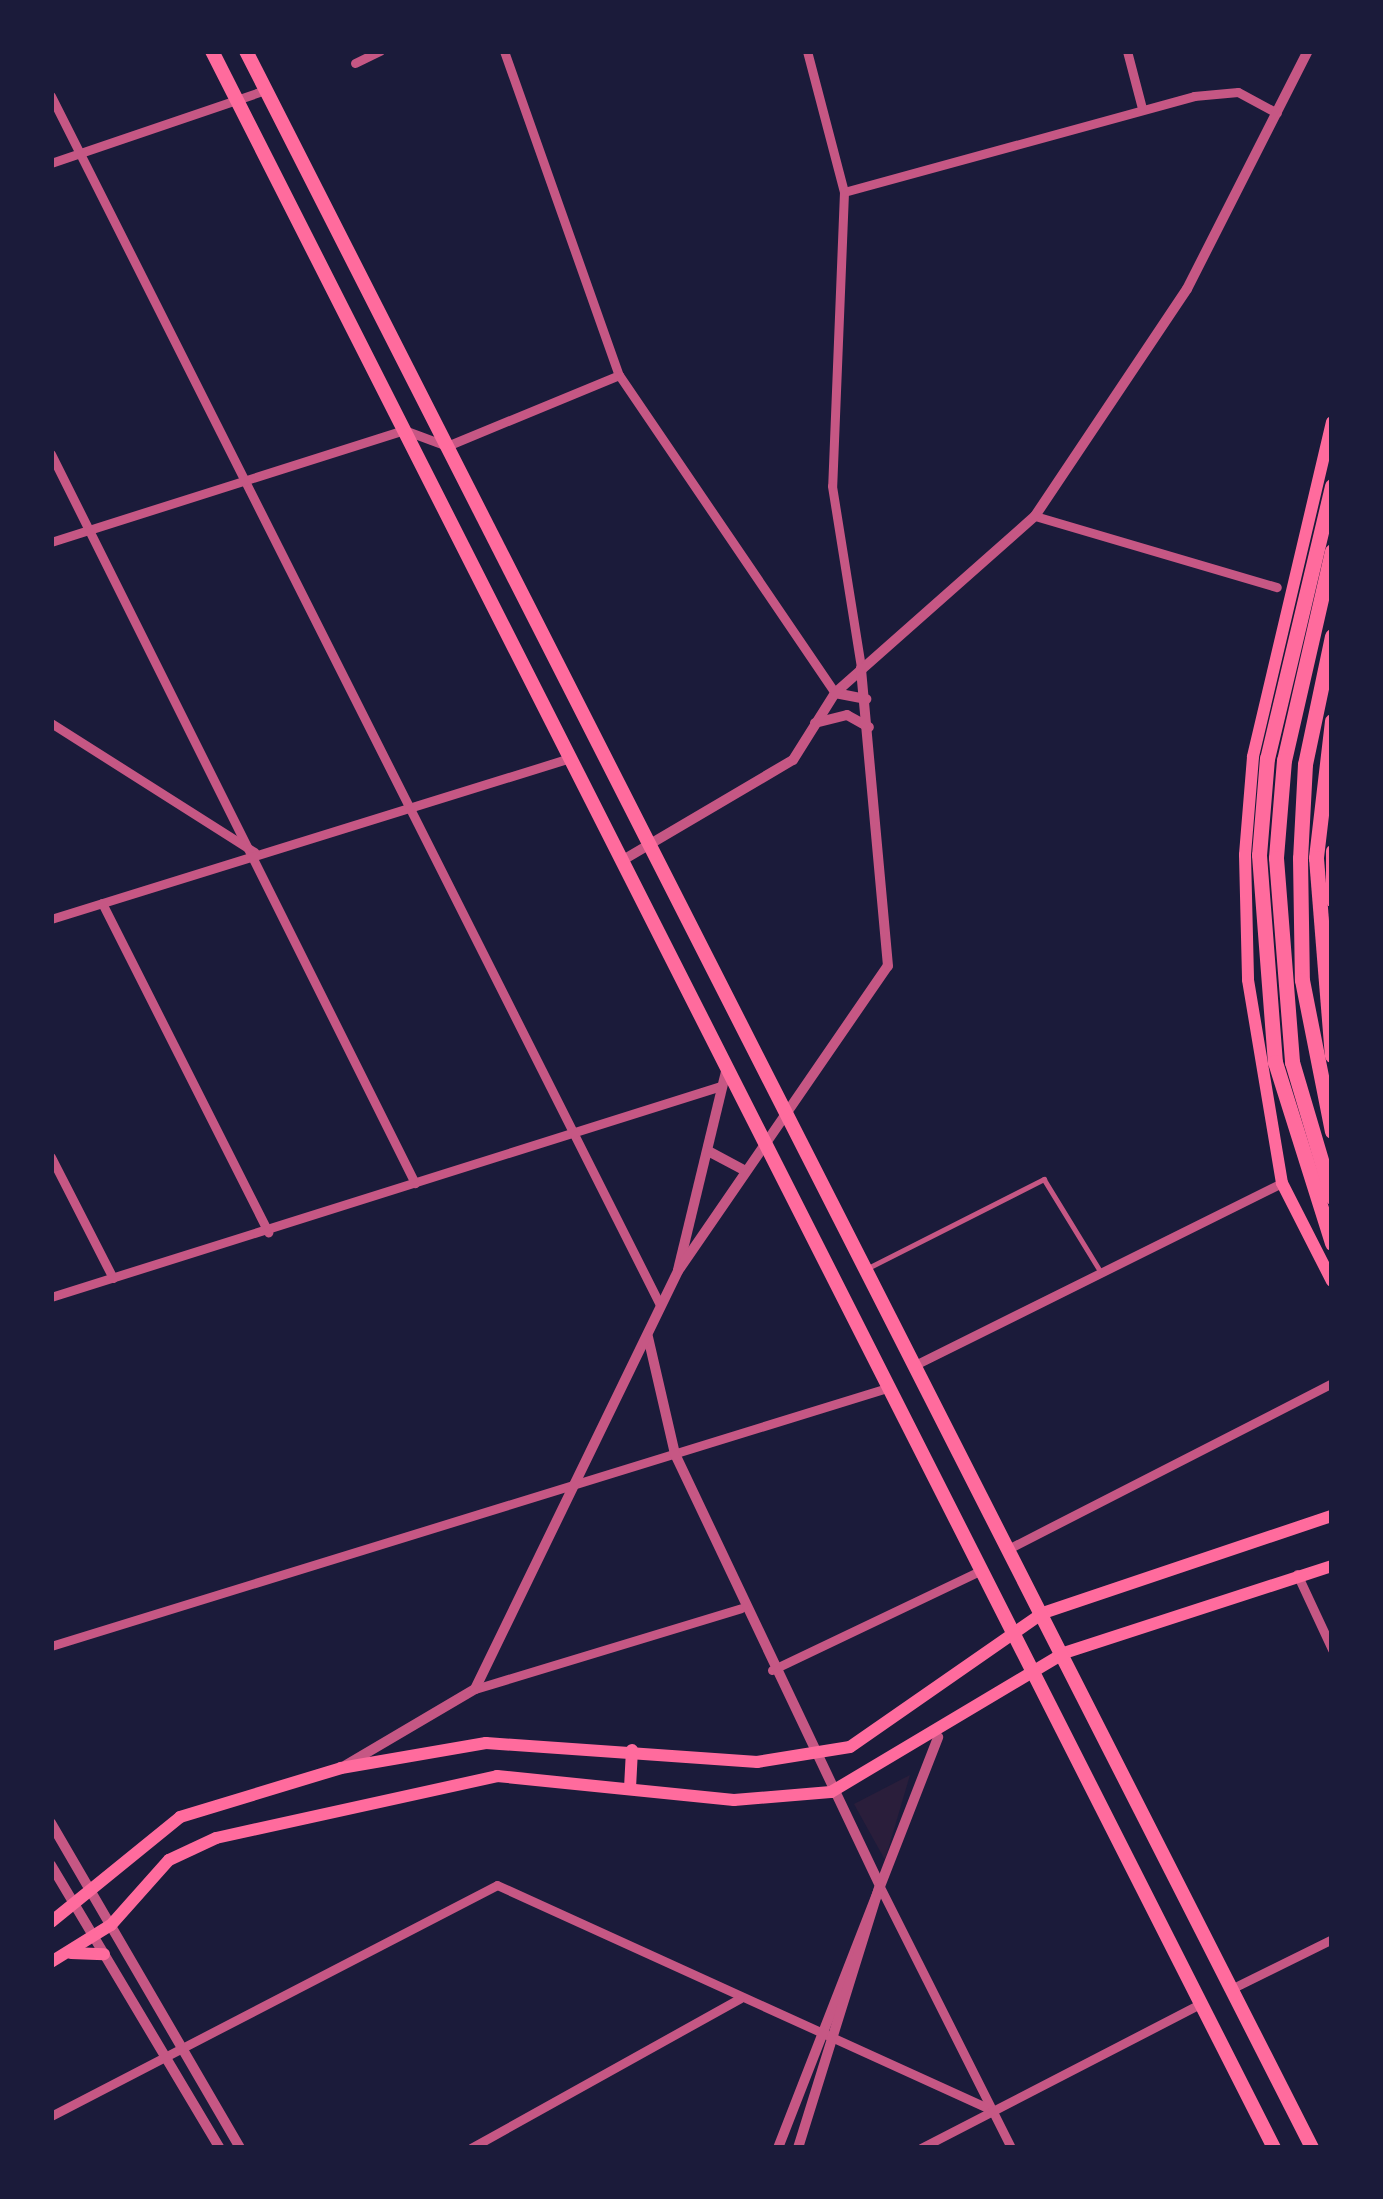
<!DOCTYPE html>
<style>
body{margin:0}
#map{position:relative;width:1383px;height:2199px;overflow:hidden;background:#1b1b3a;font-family:"Libre Baskerville",serif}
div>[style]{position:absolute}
.green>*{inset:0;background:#2a1e3b}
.service>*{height:4.5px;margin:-2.25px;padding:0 2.25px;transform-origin:2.25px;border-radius:2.25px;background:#c65784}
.minor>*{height:9px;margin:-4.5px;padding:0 4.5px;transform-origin:4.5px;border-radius:4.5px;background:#c65784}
.tertiary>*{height:10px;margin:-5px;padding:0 5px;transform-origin:5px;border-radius:5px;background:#c65784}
.secondary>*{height:12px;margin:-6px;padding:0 6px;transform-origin:6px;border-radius:6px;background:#ff6b9d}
.primary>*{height:14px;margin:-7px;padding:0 7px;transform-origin:7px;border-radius:7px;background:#ff6b9d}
.motorway>*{height:15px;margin:-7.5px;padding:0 7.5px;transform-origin:7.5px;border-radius:7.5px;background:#ff6b9d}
span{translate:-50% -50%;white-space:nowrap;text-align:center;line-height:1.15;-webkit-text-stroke:10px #1b1b3a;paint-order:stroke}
.frame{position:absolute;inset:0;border:54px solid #1b1b3a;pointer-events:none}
</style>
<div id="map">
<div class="green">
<div style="clip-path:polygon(910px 1775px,885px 1860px,854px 1804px)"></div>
</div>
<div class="service">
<div style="left:870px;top:1267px;width:195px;rotate:-26.8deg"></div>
<div style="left:1044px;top:1179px;width:109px;rotate:58.5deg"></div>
</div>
<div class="minor">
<div style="left:504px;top:51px;width:344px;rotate:70.5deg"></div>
<div style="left:619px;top:375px;width:384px;rotate:55.8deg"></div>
<div style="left:807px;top:51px;width:146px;rotate:75.3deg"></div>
<div style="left:844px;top:192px;width:294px;rotate:92.3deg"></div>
<div style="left:832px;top:486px;width:184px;rotate:80.9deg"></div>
<div style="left:1127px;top:51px;width:59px;rotate:75.3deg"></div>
<div style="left:355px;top:63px;width:28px;rotate:-26deg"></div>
<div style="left:51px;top:96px;width:1354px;rotate:63.26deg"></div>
<div style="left:51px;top:163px;width:227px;rotate:-18.8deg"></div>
<div style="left:844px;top:192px;width:363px;rotate:-15.3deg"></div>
<div style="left:1194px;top:96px;width:44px;rotate:-5.2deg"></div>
<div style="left:1238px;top:92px;width:44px;rotate:28.3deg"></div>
<div style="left:51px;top:454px;width:815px;rotate:63.47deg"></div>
<div style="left:1035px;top:516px;width:252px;rotate:16.4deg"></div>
<div style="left:51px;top:542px;width:370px;rotate:-17.6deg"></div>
<div style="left:404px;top:430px;width:46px;rotate:20.4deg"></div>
<div style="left:447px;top:446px;width:186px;rotate:-22.4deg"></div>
<div style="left:51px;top:723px;width:241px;rotate:32.4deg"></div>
<div style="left:102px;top:903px;width:369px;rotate:63.2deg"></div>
<div style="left:51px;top:919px;width:543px;rotate:-17.23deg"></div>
<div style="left:51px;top:1157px;width:136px;rotate:62.9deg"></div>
<div style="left:51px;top:1297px;width:702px;rotate:-17.48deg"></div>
<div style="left:915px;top:1365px;width:410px;rotate:-26.4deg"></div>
<div style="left:1010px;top:1548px;width:362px;rotate:-27.1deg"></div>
<div style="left:1297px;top:1574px;width:83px;rotate:65deg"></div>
<div style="left:51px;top:1646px;width:875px;rotate:-17.15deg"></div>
<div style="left:772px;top:1670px;width:233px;rotate:-25.5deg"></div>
<div style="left:475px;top:1689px;width:278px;rotate:-16.9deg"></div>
<div style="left:879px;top:1885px;width:294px;rotate:63.3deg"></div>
<div style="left:1231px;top:1989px;width:113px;rotate:-26.3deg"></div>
<div style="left:51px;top:2116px;width:502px;rotate:-27.38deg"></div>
<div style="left:497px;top:1885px;width:544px;rotate:24.44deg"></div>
<div style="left:471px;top:2148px;width:308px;rotate:-29.1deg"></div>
<div style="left:921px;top:2148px;width:316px;rotate:-27.3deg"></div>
</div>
<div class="tertiary">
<div style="left:835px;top:693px;width:32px;rotate:11deg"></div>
<div style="left:815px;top:723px;width:33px;rotate:-14deg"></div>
<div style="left:847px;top:715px;width:25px;rotate:29deg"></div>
<div style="left:623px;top:860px;width:197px;rotate:-30.5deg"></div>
<div style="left:793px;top:760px;width:79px;rotate:-57.9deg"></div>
<div style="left:835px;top:693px;width:267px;rotate:-41.5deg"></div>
<div style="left:1035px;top:516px;width:273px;rotate:-56.2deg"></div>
<div style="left:1187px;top:289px;width:267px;rotate:-63.1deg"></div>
<div style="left:710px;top:1152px;width:38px;rotate:28deg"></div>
<div style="left:678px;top:1270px;width:209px;rotate:-76.4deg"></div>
<div style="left:648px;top:1337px;width:120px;rotate:77deg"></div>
<div style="left:675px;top:1454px;width:476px;rotate:64.6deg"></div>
<div style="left:346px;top:1765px;width:150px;rotate:-30.5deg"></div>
<div style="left:475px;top:1689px;width:465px;rotate:-64.1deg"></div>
<div style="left:678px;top:1271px;width:370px;rotate:-55.5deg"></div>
<div style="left:888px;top:966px;width:299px;rotate:-95.2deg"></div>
<div style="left:51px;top:1823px;width:376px;rotate:59.8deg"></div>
<div style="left:51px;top:1865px;width:330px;rotate:59.2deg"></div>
<div style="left:778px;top:2148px;width:441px;rotate:-68.7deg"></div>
<div style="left:798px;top:2148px;width:272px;rotate:-72.7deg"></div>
</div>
<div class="secondary">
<div style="left:1332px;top:422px;width:344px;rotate:103.3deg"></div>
<div style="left:1253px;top:757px;width:98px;rotate:94.7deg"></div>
<div style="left:1245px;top:855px;width:125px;rotate:88.6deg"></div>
<div style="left:1248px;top:980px;width:206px;rotate:80.5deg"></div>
<div style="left:1282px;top:1183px;width:110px;rotate:63deg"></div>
<div style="left:1332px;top:851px;width:50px;rotate:90deg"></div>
<div style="left:630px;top:1788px;width:38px;rotate:-87deg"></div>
<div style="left:51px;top:1922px;width:166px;rotate:-39.1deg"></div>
<div style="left:180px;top:1817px;width:168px;rotate:-16.9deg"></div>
<div style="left:341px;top:1768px;width:147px;rotate:-9.8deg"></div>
<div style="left:486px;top:1743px;width:272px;rotate:4deg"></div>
<div style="left:757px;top:1762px;width:94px;rotate:-9.2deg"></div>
<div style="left:850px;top:1747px;width:235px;rotate:-34.8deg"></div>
<div style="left:1043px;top:1613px;width:305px;rotate:-18.6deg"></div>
<div style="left:71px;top:1953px;width:33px;rotate:2deg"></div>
<div style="left:51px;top:1962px;width:70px;rotate:-31.7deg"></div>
<div style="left:111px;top:1925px;width:87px;rotate:-48.3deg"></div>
<div style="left:169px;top:1860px;width:52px;rotate:-25.1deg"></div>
<div style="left:216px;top:1838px;width:288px;rotate:-12.4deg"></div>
<div style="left:497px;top:1776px;width:238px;rotate:5.8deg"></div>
<div style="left:734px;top:1800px;width:97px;rotate:-4.7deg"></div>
<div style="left:831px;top:1792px;width:271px;rotate:-30.8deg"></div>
<div style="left:1064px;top:1653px;width:282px;rotate:-18deg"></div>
</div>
<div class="primary">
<div style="left:212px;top:51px;width:2351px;rotate:63.14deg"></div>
<div style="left:246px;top:51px;width:2352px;rotate:63.05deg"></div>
</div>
<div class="motorway">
<div style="left:1332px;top:486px;width:280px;rotate:103.4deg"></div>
<div style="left:1267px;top:758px;width:97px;rotate:94.7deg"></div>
<div style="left:1259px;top:855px;width:208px;rotate:85.6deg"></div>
<div style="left:1275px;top:1062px;width:190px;rotate:72.5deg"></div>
<div style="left:1332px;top:551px;width:214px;rotate:102.9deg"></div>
<div style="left:1284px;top:760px;width:98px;rotate:94.7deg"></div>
<div style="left:1276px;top:858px;width:205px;rotate:85.5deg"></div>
<div style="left:1292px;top:1062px;width:141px;rotate:73.5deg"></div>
<div style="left:1332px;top:636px;width:131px;rotate:101.9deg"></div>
<div style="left:1305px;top:764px;width:94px;rotate:93deg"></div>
<div style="left:1300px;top:858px;width:122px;rotate:89.1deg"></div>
<div style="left:1302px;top:980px;width:154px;rotate:78.8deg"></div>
<div style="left:1332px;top:721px;width:138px;rotate:96.7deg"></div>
<div style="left:1316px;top:858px;width:198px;rotate:85.4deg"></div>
</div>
<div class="frame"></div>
</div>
